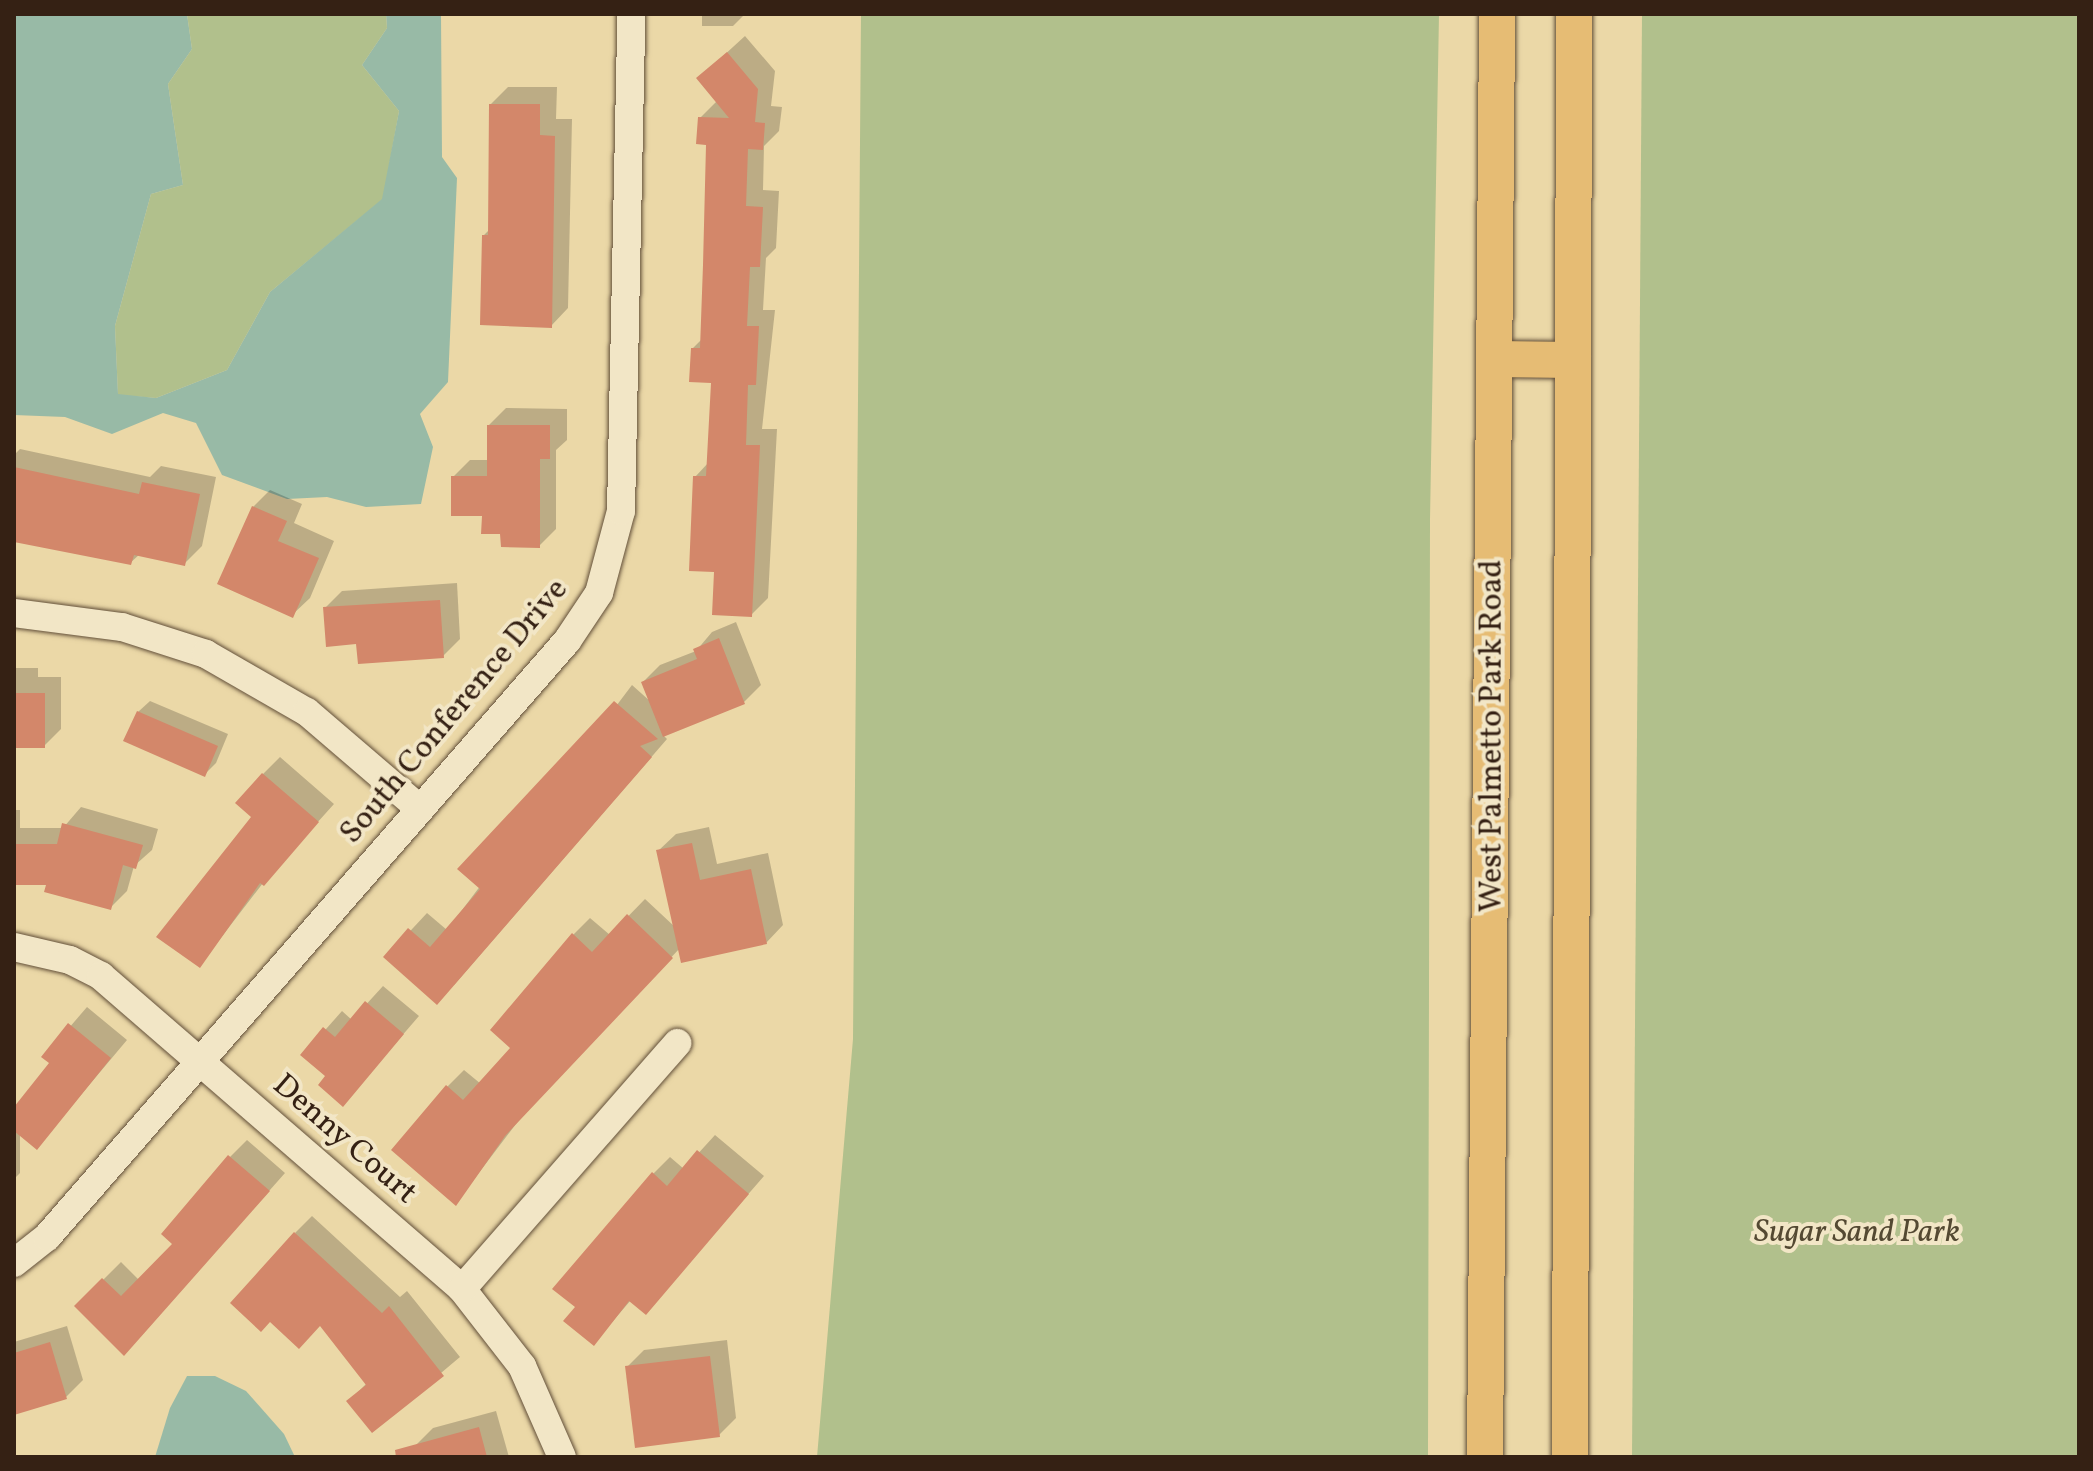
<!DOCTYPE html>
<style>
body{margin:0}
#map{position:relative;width:2093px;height:1471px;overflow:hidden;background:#ebd8a7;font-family:Vollkorn,serif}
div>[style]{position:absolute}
.green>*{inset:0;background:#b1c08c}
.water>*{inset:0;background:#98baa6}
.shadow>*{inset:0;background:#0003}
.building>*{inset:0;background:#d3876a}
.roads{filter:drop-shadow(0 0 2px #624f39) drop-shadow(0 0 2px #624f39)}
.minor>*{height:28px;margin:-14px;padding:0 14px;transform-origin:14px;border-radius:14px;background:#f2e6c6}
.major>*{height:36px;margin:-18px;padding:0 18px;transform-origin:18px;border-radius:18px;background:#e6bc74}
span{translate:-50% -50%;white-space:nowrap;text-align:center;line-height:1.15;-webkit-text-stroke:8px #f2e6c6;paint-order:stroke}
.street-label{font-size:32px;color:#352114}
.park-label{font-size:32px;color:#544932;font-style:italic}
.frame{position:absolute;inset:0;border:16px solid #352114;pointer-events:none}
</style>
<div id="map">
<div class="green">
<div style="clip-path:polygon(187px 14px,386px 14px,387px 28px,362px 65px,399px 111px,383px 199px,270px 292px,227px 370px,156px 398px,118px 395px,115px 326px,151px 194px,183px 185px,168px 84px,192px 49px)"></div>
<div style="clip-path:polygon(861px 14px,1439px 14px,1430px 520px,1428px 1457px,817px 1457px,853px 1039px)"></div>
<div style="clip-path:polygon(1642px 14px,2079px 14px,2079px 1457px,1632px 1457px)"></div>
</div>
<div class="water">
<div style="clip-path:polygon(14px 14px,187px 14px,192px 49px,168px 84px,183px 185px,151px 194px,115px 326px,118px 394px,156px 398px,227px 370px,270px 292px,382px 199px,399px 111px,362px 65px,387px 28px,386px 14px,441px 14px,442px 157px,457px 178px,448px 382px,420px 414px,433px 447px,421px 504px,366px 507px,327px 497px,287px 499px,222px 475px,196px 423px,163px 413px,112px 434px,65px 417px,14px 415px)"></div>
<div style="clip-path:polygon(187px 1376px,215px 1376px,246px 1391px,284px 1434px,295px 1457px,155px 1457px,170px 1408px)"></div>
</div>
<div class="shadow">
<div style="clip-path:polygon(702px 14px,745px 14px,733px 26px,702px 26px)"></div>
<div style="clip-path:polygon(745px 36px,775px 71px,771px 106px,782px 107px,779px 131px,764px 146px,763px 190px,779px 191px,776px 248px,766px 258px,763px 310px,775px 310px,762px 429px,777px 429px,768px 598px,751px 615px,716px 570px,695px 477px,709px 462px,713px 381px,693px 348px,702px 339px,708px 144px,700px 118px,717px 101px,699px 78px)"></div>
<div style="clip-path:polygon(508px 87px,557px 87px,556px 119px,572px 119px,568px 308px,551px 326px,484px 235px,490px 229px,491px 104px)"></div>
<div style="clip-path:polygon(506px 408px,567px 409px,567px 440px,556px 450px,556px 529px,539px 546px,502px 532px,453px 477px,470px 460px,489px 460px,489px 425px)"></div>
<div style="clip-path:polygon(20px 449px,150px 477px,161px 466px,216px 477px,202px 546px,185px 563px,140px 554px,130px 563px,14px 541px,14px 455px)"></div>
<div style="clip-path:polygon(270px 490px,302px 504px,294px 523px,334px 541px,310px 598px,292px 615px,253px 507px)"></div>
<div style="clip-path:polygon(457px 583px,460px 639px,443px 656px,358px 642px,325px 608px,342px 591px)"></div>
<div style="clip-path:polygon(736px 622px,761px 685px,744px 702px,663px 735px,667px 739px,454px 985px,386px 957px,427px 913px,447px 930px,632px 685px,651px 702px,643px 682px,660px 665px,696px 651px,712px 632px)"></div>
<div style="clip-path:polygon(14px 668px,38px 668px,38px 677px,61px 677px,61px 729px,44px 746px,14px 746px)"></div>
<div style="clip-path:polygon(150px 701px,228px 734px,216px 763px,205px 774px,138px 712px)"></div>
<div style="clip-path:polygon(280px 757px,334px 804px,263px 883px,200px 965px,254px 816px,263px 774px)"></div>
<div style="clip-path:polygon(81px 807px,158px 829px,152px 850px,134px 866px,127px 891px,110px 908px,48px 883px,14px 882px,14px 810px,20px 810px,20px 828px,63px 828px)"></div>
<div style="clip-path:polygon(709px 827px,717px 864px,768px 853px,783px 925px,766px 943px,680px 948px,522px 1116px,456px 1203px,447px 1087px,464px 1070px,481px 1084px,513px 1048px,573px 935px,590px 918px,610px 935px,645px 899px,675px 927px,658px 851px,676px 834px)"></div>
<div style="clip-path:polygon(383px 986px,419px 1016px,343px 1104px,328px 1075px,303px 1055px,342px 1011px,352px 1020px)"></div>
<div style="clip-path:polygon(87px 1007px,127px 1040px,37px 1147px,20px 1133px,20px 1173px,14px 1179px,14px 1111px,52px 1063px,44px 1057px)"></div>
<div style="clip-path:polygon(715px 1135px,764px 1176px,646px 1312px,631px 1300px,594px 1343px,578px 1307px,653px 1174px,670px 1157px,684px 1169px)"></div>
<div style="clip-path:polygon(247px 1140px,285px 1173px,141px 1336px,77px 1306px,121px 1262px,139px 1280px,175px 1244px,230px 1157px)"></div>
<div style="clip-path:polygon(312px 1216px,400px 1297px,407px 1291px,460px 1357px,372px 1431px,349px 1401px,367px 1383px,295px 1233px)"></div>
<div style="clip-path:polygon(67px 1326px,83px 1380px,66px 1397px,14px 1413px,14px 1342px)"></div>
<div style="clip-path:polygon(727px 1340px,736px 1418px,719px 1435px,627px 1367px,644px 1350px)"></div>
<div style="clip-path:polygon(496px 1411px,509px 1457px,419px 1457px,416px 1445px,433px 1428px)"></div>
</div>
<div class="building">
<div style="clip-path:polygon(727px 52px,758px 89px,755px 122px,765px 123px,763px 150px,748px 149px,746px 206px,763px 207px,760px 267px,750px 267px,747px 326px,759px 326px,756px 385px,748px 385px,746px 445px,760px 445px,752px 617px,712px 615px,714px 572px,689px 571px,693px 476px,706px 476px,711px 383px,689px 382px,691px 348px,700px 348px,703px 265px,706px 145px,696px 144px,698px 117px,729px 118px,696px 78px)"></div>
<div style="clip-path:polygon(489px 104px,540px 104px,540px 135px,555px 136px,552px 328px,480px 325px,482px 235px,488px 235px)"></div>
<div style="clip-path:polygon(487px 425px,550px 425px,550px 459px,540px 459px,540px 548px,501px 547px,500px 534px,481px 534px,482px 516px,451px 516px,451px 476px,487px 476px)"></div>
<div style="clip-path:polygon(14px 467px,139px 494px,142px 482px,200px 494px,185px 566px,134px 555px,131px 565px,14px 542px)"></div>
<div style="clip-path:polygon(252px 506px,287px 521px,278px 541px,319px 558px,293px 618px,217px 584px)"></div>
<div style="clip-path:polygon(440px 600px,444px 658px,358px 664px,356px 644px,326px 647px,323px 607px)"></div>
<div style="clip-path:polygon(719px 638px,745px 704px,663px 737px,641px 682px,697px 659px,693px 649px)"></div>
<div style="clip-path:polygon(14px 693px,45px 693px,45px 748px,14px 748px)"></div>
<div style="clip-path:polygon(614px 701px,658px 739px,640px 746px,652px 757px,437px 1005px,383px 957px,408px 928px,430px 947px,480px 889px,457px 869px)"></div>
<div style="clip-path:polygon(137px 711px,218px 746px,205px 777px,123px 741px)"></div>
<div style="clip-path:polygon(262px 773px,319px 822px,264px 886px,260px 883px,200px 968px,156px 937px,251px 817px,235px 803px)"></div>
<div style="clip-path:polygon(62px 823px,143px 845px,136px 869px,123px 865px,111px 910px,44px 892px,46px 885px,14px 885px,14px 844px,57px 844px)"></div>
<div style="clip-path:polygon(692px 843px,700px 880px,751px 869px,767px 944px,681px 963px,656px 850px)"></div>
<div style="clip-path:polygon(627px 914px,673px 958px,505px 1136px,456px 1206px,391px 1150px,446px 1085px,463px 1100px,510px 1048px,490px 1030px,572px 933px,592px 952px)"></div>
<div style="clip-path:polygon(365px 1001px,404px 1034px,343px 1107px,318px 1085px,325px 1076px,300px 1055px,323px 1027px,335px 1037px)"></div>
<div style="clip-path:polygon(68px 1023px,111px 1058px,37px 1150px,14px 1131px,14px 1107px,49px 1063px,41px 1057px)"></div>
<div style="clip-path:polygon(697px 1150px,749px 1194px,646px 1315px,629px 1301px,594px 1346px,563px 1321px,575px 1307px,552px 1289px,652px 1172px,667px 1186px)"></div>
<div style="clip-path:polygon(228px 1155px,270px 1191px,124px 1356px,74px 1306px,102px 1278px,121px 1296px,172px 1244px,161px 1234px)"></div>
<div style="clip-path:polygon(294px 1232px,382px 1313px,389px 1306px,444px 1376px,372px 1433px,346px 1401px,366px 1385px,320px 1326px,299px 1349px,270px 1322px,261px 1332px,230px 1303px)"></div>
<div style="clip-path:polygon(50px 1342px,67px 1399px,14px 1415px,14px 1353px)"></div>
<div style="clip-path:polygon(710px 1356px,720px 1437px,635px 1448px,625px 1366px)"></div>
<div style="clip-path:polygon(479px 1427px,487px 1457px,396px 1457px,395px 1450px)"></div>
</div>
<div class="roads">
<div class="minor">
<div style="left:14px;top:613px;width:109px;rotate:7.4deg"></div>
<div style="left:122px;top:627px;width:88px;rotate:17.8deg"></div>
<div style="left:206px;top:654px;width:116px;rotate:29.9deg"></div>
<div style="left:307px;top:712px;width:149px;rotate:40.6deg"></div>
<div style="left:14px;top:947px;width:57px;rotate:13.1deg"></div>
<div style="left:70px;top:960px;width:35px;rotate:27deg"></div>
<div style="left:101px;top:976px;width:478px;rotate:40.9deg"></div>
<div style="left:462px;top:1289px;width:98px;rotate:52.1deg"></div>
<div style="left:522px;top:1366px;width:99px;rotate:66.3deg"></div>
<div style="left:14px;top:1263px;width:42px;rotate:-38.2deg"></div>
<div style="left:47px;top:1237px;width:791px;rotate:-48.9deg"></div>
<div style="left:567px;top:641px;width:58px;rotate:-56.3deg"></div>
<div style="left:599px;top:593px;width:85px;rotate:-75deg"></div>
<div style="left:621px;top:511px;width:497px;rotate:-88.8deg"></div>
<div style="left:462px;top:1289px;width:327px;rotate:-48.8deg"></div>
</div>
<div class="major">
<div style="left:1495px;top:359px;width:78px;rotate:0.7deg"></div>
<div style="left:1485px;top:1457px;width:1443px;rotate:-89.52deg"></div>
<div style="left:1570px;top:1457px;width:1443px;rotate:-89.84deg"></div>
</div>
</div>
<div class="street-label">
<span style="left:455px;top:712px;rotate:-50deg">South Conference Drive</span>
<span style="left:1493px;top:736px;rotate:-90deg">West Palmetto Park Road</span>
<span style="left:344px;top:1140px;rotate:41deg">Denny Court</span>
</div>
<div class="park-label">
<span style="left:1857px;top:1233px">Sugar Sand Park</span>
</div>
<div class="frame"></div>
</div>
